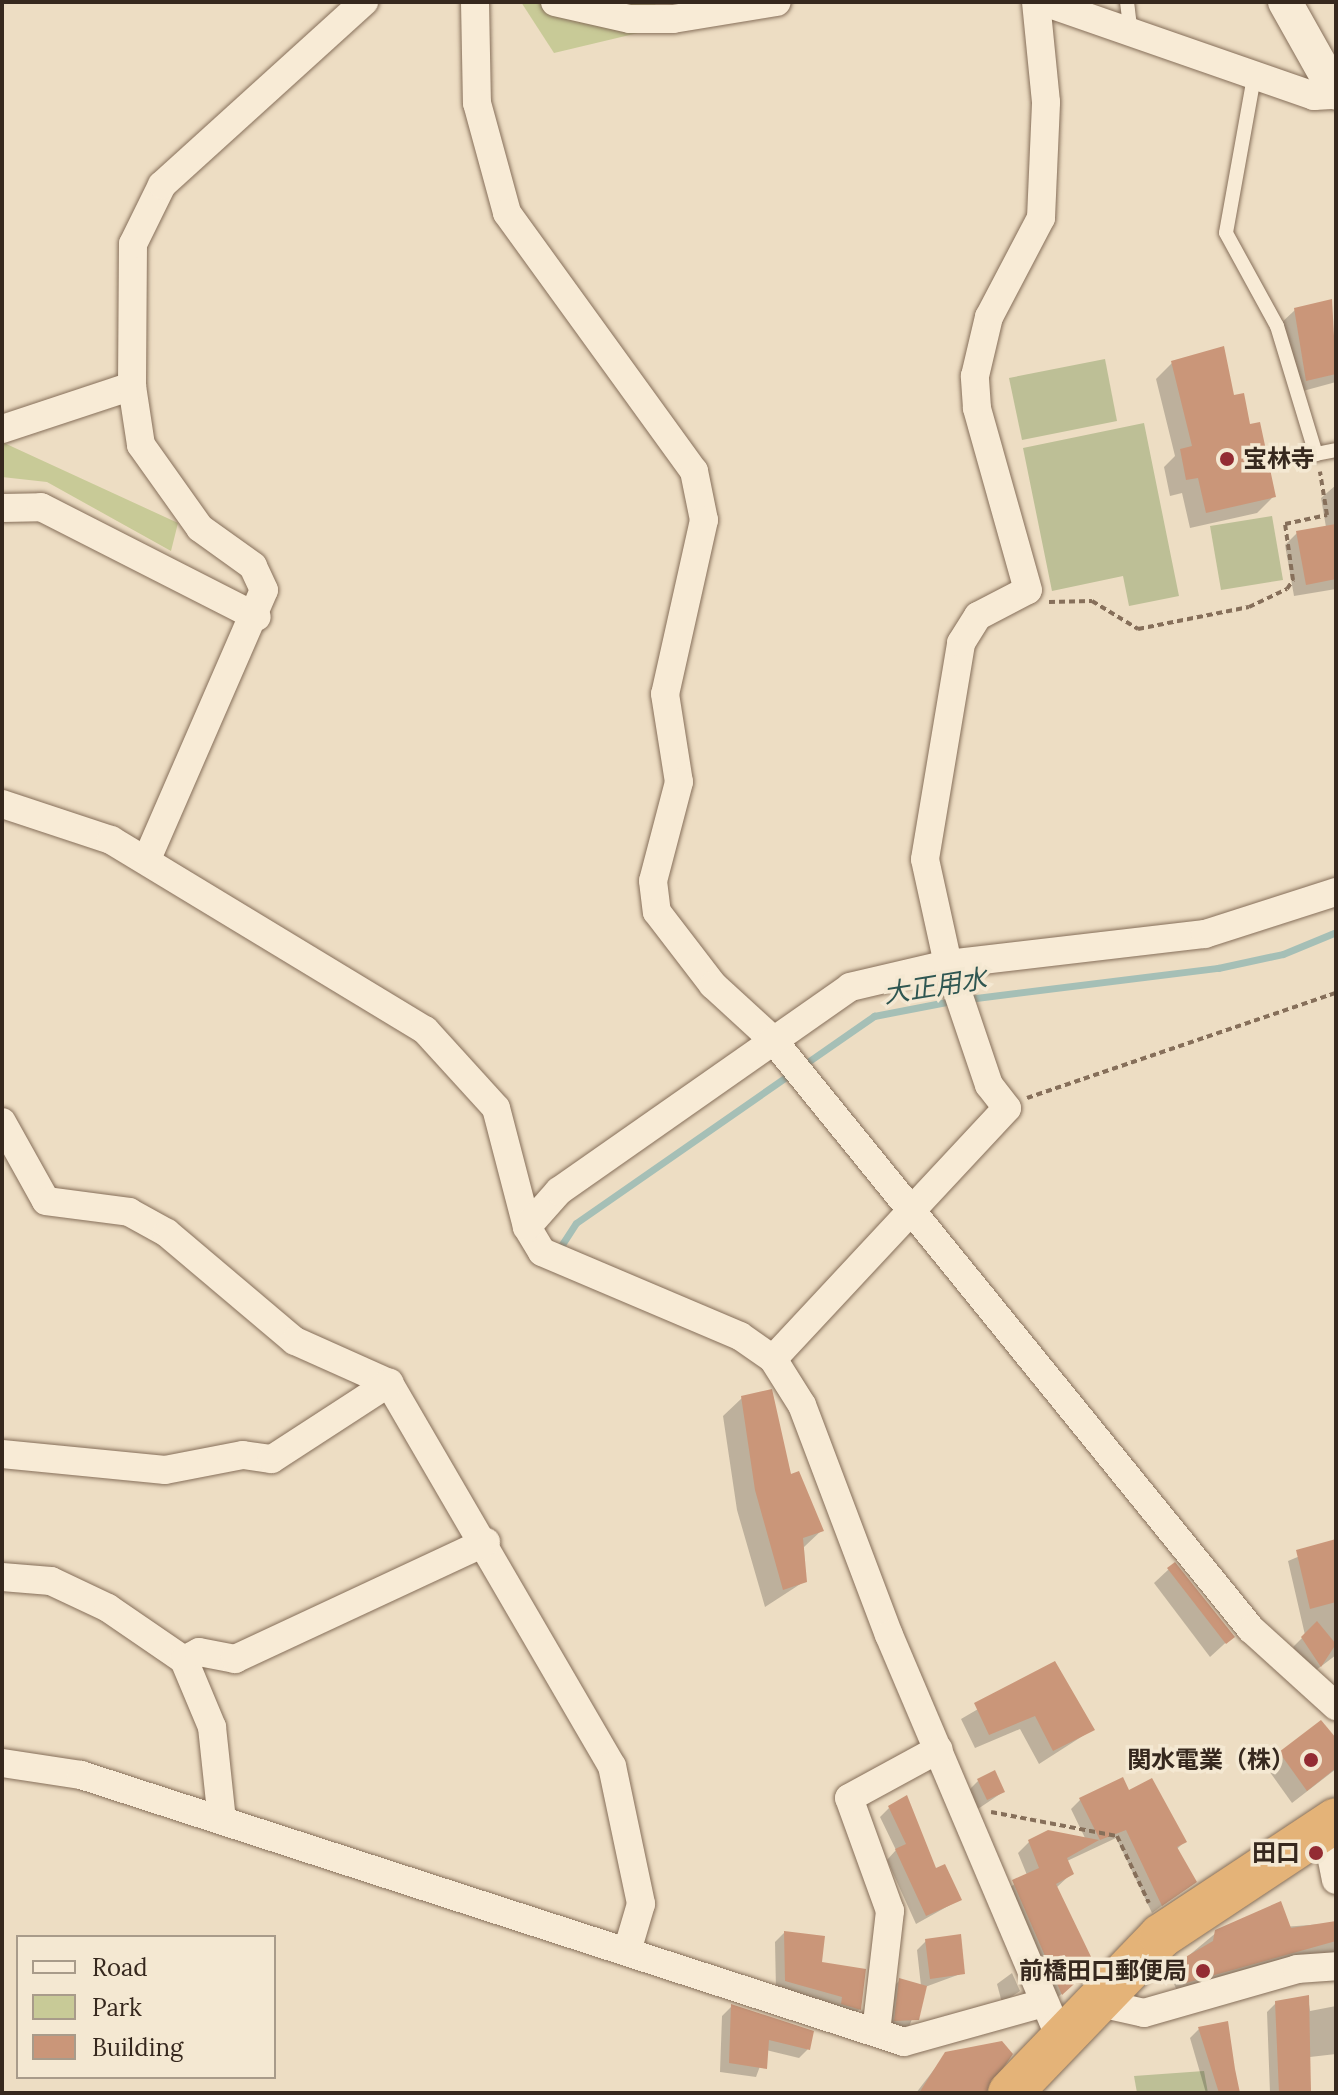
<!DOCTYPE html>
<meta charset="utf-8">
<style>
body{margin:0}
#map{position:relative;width:1338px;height:2095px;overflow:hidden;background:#edddc3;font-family:Lora,"Noto Sans JP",serif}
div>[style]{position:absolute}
.green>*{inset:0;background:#c8ca97}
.cemetery>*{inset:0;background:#bdbf96}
.shadow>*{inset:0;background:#0003}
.stream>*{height:7px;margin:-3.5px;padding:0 3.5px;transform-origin:3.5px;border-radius:3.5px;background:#a5bfb6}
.building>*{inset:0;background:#ca9679}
.path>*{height:4px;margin-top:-2px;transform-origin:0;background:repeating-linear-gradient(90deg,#866f5a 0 6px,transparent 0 10px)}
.roads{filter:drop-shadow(0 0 2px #866f5a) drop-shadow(0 0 2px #866f5a)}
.service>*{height:14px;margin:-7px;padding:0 7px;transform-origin:7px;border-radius:7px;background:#f8ebd6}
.minor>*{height:28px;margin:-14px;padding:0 14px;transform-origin:14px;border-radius:14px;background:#f8ebd6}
.tertiary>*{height:34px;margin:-17px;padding:0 17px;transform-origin:17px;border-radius:17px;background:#f8ebd6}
.trunk>*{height:44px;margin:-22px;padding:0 22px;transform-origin:22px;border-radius:22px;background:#e4b378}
.dots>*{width:22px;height:22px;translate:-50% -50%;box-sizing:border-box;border:4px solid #f4e8d2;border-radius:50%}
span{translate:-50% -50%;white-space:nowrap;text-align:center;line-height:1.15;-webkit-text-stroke:7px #f4e8d2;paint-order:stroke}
.poi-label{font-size:24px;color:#36281e;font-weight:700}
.left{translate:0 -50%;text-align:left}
.right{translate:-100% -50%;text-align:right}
.water-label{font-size:26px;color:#2e5651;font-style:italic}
.frame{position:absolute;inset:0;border:4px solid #36281e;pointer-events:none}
.legend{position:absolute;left:16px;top:1935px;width:260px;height:144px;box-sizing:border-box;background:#f4e8d2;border:2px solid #a89b8a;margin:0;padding:10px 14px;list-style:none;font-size:24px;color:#36281e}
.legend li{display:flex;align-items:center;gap:16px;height:40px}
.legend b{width:40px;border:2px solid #a89b8a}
</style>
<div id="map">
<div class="green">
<div style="clip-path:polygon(521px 2px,655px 2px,659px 28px,554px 53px)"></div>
<div style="clip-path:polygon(2px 442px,178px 523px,171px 551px,47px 482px,2px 477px)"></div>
</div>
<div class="cemetery">
<div style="clip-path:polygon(1105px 359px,1117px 421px,1022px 440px,1009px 378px)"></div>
<div style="clip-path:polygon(1144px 423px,1179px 596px,1129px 606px,1123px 576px,1052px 591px,1023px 448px)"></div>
<div style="clip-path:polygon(1272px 516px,1283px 580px,1221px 590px,1210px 526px)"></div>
<div style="clip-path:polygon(1204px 2071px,1208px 2093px,1137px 2093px,1134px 2076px)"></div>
</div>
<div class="shadow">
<div style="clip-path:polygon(1330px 301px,1336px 382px,1292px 394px,1280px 324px,1295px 310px)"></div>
<div style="clip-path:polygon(1172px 363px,1232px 398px,1249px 426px,1274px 496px,1257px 513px,1190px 528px,1182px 493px,1170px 496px,1164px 467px,1175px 456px,1156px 379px)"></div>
<div style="clip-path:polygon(1336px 485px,1336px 589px,1294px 596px,1285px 545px,1297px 533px,1326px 527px,1321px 498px)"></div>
<div style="clip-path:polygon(742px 1398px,789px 1477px,798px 1473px,822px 1530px,804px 1547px,805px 1581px,765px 1607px,737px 1510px,723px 1416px)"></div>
<div style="clip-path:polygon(1336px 1541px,1336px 1655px,1311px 1674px,1293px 1647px,1305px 1635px,1288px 1561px)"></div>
<div style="clip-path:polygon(1169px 1569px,1233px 1636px,1210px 1657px,1154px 1583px)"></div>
<div style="clip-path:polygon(1055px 1664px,1092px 1730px,1039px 1764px,1020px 1729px,975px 1748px,961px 1719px)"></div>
<div style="clip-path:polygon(1336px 1742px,1336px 1769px,1292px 1803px,1267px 1768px,1281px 1754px)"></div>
<div style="clip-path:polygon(978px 1781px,1003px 1792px,972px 1813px,964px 1795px)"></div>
<div style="clip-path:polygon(1128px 1792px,1184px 1842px,1176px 1850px,1194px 1882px,1152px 1913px,1116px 1838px,1067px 1861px,1071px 1874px,1056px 1888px,1082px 1976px,1050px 2004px,1002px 1893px,1027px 1875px,1018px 1853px,1029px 1842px,1086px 1840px,1071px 1809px,1080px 1800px)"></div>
<div style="clip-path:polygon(889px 1808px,959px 1900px,916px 1924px,887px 1860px,896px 1850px,880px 1817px)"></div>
<div style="clip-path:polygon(1336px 1923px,1336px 1963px,1177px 1991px,1169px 1972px,1217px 1932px)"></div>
<div style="clip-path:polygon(784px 1933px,860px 2009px,850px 2018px,776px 1990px,775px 1942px)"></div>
<div style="clip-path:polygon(926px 1941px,963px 1973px,925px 1987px,908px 2029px,887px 2026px,891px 1989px,900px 1980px,921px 1986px,917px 1950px)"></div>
<div style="clip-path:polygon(1012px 1973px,1020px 1991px,1002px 2003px,997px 1984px)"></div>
<div style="clip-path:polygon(1308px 1997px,1310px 2011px,1336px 2006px,1336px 2054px,1310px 2057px,1307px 2093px,1270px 2093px,1267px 2012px,1276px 2003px)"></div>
<div style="clip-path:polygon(731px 2007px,808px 2049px,799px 2058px,766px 2050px,756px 2077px,720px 2072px,722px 2016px)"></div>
<div style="clip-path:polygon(1199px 2029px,1238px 2093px,1206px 2093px,1190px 2038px)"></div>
<div style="clip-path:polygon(946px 2054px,983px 2093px,916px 2093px)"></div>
</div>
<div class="stream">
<div style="left:968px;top:999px;width:252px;rotate:-7.1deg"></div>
<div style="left:1218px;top:968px;width:66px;rotate:-12.2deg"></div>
<div style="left:1283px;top:954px;width:57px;rotate:-22.5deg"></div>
<div style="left:802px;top:1066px;width:88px;rotate:-34.8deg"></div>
<div style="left:874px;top:1016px;width:79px;rotate:-10.9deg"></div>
<div style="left:561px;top:1246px;width:27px;rotate:-57deg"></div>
<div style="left:576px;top:1223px;width:263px;rotate:-34.8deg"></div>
</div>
<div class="building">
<div style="clip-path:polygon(1332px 299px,1336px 374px,1306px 381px,1294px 308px)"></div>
<div style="clip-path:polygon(1224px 346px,1234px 395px,1244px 393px,1250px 424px,1260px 422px,1276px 497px,1206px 513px,1198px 478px,1186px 480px,1180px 449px,1192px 446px,1171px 361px)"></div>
<div style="clip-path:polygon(1336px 524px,1336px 579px,1306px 585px,1296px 531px)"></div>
<div style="clip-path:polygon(772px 1389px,791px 1474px,799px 1471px,824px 1531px,803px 1538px,807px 1582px,783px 1590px,755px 1490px,741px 1396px)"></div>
<div style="clip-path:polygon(1336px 1539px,1336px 1602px,1310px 1609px,1296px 1550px)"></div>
<div style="clip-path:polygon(1175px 1562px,1235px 1637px,1226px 1644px,1167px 1568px)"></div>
<div style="clip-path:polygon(1317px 1621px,1336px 1644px,1321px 1667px,1301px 1637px)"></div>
<div style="clip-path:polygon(1055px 1661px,1095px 1730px,1053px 1751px,1035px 1716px,989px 1735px,974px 1703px)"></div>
<div style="clip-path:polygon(1321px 1720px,1336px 1738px,1336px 1768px,1307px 1791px,1279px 1752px)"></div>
<div style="clip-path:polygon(995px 1770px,1005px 1792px,987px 1800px,977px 1779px)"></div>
<div style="clip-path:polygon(1123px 1777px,1129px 1790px,1152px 1778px,1187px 1842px,1177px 1847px,1197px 1882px,1162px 1906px,1126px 1830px,1100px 1840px,1079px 1798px)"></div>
<div style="clip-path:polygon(907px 1795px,936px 1868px,945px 1864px,962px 1900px,926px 1916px,895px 1849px,906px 1844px,888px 1806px)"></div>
<div style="clip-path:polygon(1048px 1830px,1099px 1840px,1067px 1858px,1074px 1874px,1056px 1884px,1095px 1965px,1062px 1995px,1012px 1880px,1039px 1868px,1028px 1840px)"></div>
<div style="clip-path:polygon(1281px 1901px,1291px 1928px,1336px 1921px,1336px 1941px,1186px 1983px,1177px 1962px,1213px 1941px,1215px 1930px)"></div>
<div style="clip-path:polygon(784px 1931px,825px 1936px,822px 1962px,866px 1969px,861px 2010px,841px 2004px,842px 1997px,785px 1981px)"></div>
<div style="clip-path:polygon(961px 1934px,965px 1974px,930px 1979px,925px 1939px)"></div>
<div style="clip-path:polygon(899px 1978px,927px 1986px,919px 2020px,894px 2021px)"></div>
<div style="clip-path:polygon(1309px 1995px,1311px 2092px,1279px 2093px,1275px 2001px)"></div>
<div style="clip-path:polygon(731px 2004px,814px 2031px,810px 2050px,769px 2040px,767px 2069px,729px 2063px)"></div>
<div style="clip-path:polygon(1228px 2021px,1235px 2069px,1240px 2093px,1219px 2093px,1198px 2027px)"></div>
<div style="clip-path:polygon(1002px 2041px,1013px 2054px,986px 2093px,919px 2093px,945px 2052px)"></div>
</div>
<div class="path">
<div style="left:1049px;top:602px;width:43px;rotate:-1.3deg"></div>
<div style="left:1092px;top:601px;width:54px;rotate:31.3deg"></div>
<div style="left:1138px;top:629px;width:113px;rotate:-11.2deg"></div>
<div style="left:1249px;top:607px;width:42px;rotate:-25.3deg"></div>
<div style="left:1287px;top:589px;width:11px;rotate:-56deg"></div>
<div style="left:1293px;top:580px;width:57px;rotate:-98.1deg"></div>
<div style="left:1285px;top:524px;width:43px;rotate:-12.1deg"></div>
<div style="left:1327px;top:515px;width:44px;rotate:-99.2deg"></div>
<div style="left:1027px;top:1098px;width:326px;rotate:-18.8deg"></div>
<div style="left:991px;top:1812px;width:128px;rotate:10.8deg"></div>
<div style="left:1117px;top:1836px;width:74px;rotate:64.5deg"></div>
</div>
<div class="roads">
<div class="service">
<div style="left:1127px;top:2px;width:32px;rotate:83deg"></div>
<div style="left:1254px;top:77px;width:158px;rotate:100.2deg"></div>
<div style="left:1226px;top:233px;width:106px;rotate:61.3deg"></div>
<div style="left:1277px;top:326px;width:134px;rotate:73.1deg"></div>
<div style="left:1316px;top:454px;width:20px;rotate:-11deg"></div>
</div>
<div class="minor">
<div style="left:475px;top:2px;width:101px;rotate:88.9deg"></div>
<div style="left:477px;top:103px;width:114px;rotate:74.7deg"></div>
<div style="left:507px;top:213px;width:319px;rotate:54.1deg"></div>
<div style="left:694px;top:471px;width:50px;rotate:78.5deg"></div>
<div style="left:704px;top:520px;width:178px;rotate:102.6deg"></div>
<div style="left:665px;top:694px;width:89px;rotate:81deg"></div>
<div style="left:679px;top:782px;width:102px;rotate:104.7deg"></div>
<div style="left:653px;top:881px;width:31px;rotate:83deg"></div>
<div style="left:657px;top:912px;width:92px;rotate:52.5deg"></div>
<div style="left:713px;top:985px;width:81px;rotate:42.5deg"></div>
<div style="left:773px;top:1040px;width:759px;rotate:50.94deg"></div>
<div style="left:1251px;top:1629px;width:115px;rotate:42.2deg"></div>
<div style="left:555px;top:2px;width:77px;rotate:12.8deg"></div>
<div style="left:630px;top:19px;width:43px"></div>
<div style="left:673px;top:19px;width:105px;rotate:-9.3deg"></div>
<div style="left:1044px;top:2px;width:286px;rotate:19.2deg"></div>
<div style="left:1314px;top:96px;width:22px;rotate:-3deg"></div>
<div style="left:2px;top:429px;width:137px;rotate:-18.3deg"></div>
<div style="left:2px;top:508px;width:39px;rotate:-1deg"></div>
<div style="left:41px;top:507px;width:242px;rotate:27deg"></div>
<div style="left:2px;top:804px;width:115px;rotate:18.3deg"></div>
<div style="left:111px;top:840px;width:367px;rotate:31.2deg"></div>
<div style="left:425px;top:1030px;width:105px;rotate:47.7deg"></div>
<div style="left:496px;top:1108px;width:123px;rotate:75.4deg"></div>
<div style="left:527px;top:1227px;width:29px;rotate:59deg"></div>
<div style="left:542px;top:1252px;width:215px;rotate:23deg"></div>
<div style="left:740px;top:1336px;width:40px;rotate:34.9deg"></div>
<div style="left:773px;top:1359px;width:54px;rotate:57.8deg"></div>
<div style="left:802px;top:1405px;width:246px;rotate:69.3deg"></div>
<div style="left:889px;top:1635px;width:435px;rotate:67deg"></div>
<div style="left:147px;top:859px;width:293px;rotate:-66.5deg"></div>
<div style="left:264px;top:590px;width:26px;rotate:-115deg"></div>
<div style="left:253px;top:566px;width:65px;rotate:-144.4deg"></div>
<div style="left:200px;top:528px;width:102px;rotate:-125.4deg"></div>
<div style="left:141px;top:445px;width:60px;rotate:-98.7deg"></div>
<div style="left:132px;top:386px;width:142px;rotate:-89.6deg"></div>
<div style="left:133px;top:244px;width:66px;rotate:-63.8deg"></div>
<div style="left:162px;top:185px;width:273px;rotate:-42.2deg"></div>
<div style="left:2px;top:1122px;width:90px;rotate:60.9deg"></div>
<div style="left:46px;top:1201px;width:84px;rotate:7.5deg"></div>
<div style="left:129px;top:1212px;width:43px;rotate:28.9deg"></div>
<div style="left:167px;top:1233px;width:167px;rotate:40.2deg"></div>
<div style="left:295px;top:1341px;width:103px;rotate:24.1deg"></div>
<div style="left:389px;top:1383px;width:443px;rotate:59.8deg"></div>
<div style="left:612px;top:1766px;width:141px;rotate:78.1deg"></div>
<div style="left:641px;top:1904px;width:46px;rotate:106.5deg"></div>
<div style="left:527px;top:1227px;width:48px;rotate:-48.4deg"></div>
<div style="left:559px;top:1191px;width:355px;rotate:-35deg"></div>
<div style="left:850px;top:987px;width:101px;rotate:-13.2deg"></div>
<div style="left:948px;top:964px;width:259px;rotate:-6.7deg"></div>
<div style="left:1205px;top:934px;width:138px;rotate:-17.8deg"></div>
<div style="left:773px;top:1359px;width:343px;rotate:-47deg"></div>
<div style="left:1007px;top:1108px;width:29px;rotate:-128deg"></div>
<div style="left:989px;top:1085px;width:128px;rotate:-108.7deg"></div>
<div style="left:948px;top:964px;width:107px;rotate:-102.4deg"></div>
<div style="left:925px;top:859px;width:219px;rotate:-80.5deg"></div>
<div style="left:961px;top:643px;width:32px;rotate:-58deg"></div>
<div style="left:978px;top:616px;width:56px;rotate:-27.5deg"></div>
<div style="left:1028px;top:590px;width:189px;rotate:-105.7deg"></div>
<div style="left:977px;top:408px;width:32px;rotate:-94deg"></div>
<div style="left:975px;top:376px;width:61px;rotate:-76.7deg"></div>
<div style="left:989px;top:317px;width:112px;rotate:-62.3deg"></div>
<div style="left:1041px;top:218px;width:116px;rotate:-87.5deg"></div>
<div style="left:1046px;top:102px;width:100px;rotate:-95.7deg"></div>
<div style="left:2px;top:1454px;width:164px;rotate:5.6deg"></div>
<div style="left:165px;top:1470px;width:79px;rotate:-10.9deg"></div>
<div style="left:243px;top:1455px;width:29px;rotate:8deg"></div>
<div style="left:272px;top:1459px;width:140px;rotate:-33deg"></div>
<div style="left:2px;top:1577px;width:49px;rotate:4.7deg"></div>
<div style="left:51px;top:1581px;width:63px;rotate:25.3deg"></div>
<div style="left:108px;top:1608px;width:92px;rotate:34.4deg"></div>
<div style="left:184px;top:1660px;width:73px;rotate:67.3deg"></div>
<div style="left:212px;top:1727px;width:94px;rotate:83.9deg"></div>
<div style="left:184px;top:1660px;width:17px;rotate:-28deg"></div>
<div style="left:199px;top:1652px;width:37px;rotate:11deg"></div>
<div style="left:235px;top:1659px;width:277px;rotate:-25deg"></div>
<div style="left:2px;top:1763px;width:80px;rotate:8.6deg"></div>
<div style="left:81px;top:1775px;width:865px;rotate:17.97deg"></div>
<div style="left:904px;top:2042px;width:145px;rotate:-15.6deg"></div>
<div style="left:1325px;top:1825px;width:56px;rotate:78.7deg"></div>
<div style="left:1091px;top:2001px;width:54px;rotate:12.8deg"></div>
<div style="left:1144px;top:2013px;width:159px;rotate:-16deg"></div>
<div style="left:1297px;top:1969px;width:39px;rotate:-4deg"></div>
<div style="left:876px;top:2032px;width:122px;rotate:-83.4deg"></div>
<div style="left:890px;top:1911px;width:120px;rotate:-109.9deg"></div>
<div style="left:849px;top:1798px;width:102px;rotate:-28.6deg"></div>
</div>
<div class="tertiary">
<div style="left:1285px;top:2px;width:104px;rotate:60.7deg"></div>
</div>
<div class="trunk">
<div style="left:1010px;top:2093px;width:218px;rotate:-46.1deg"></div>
<div style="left:1161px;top:1936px;width:210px;rotate:-33.5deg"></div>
</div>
</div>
<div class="dots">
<div style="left:1227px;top:459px;background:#932c33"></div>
<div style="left:1311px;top:1760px;background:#932c33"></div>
<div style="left:1316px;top:1853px;background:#932c33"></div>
<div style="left:1203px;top:1971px;background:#932c33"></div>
</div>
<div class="poi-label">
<span class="left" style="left:1243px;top:459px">宝林寺</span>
<span class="right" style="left:1295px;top:1760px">関水電業（株）</span>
<span class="right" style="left:1300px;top:1853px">田口</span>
<span class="right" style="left:1187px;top:1971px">前橋田口郵便局</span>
</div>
<div class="water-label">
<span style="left:935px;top:986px;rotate:-9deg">大正用水</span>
</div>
<div class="frame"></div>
<ul class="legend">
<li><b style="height:10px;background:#f8ebd6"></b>Road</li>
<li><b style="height:22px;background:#c8ca97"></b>Park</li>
<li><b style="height:22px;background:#ca9679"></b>Building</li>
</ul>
</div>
